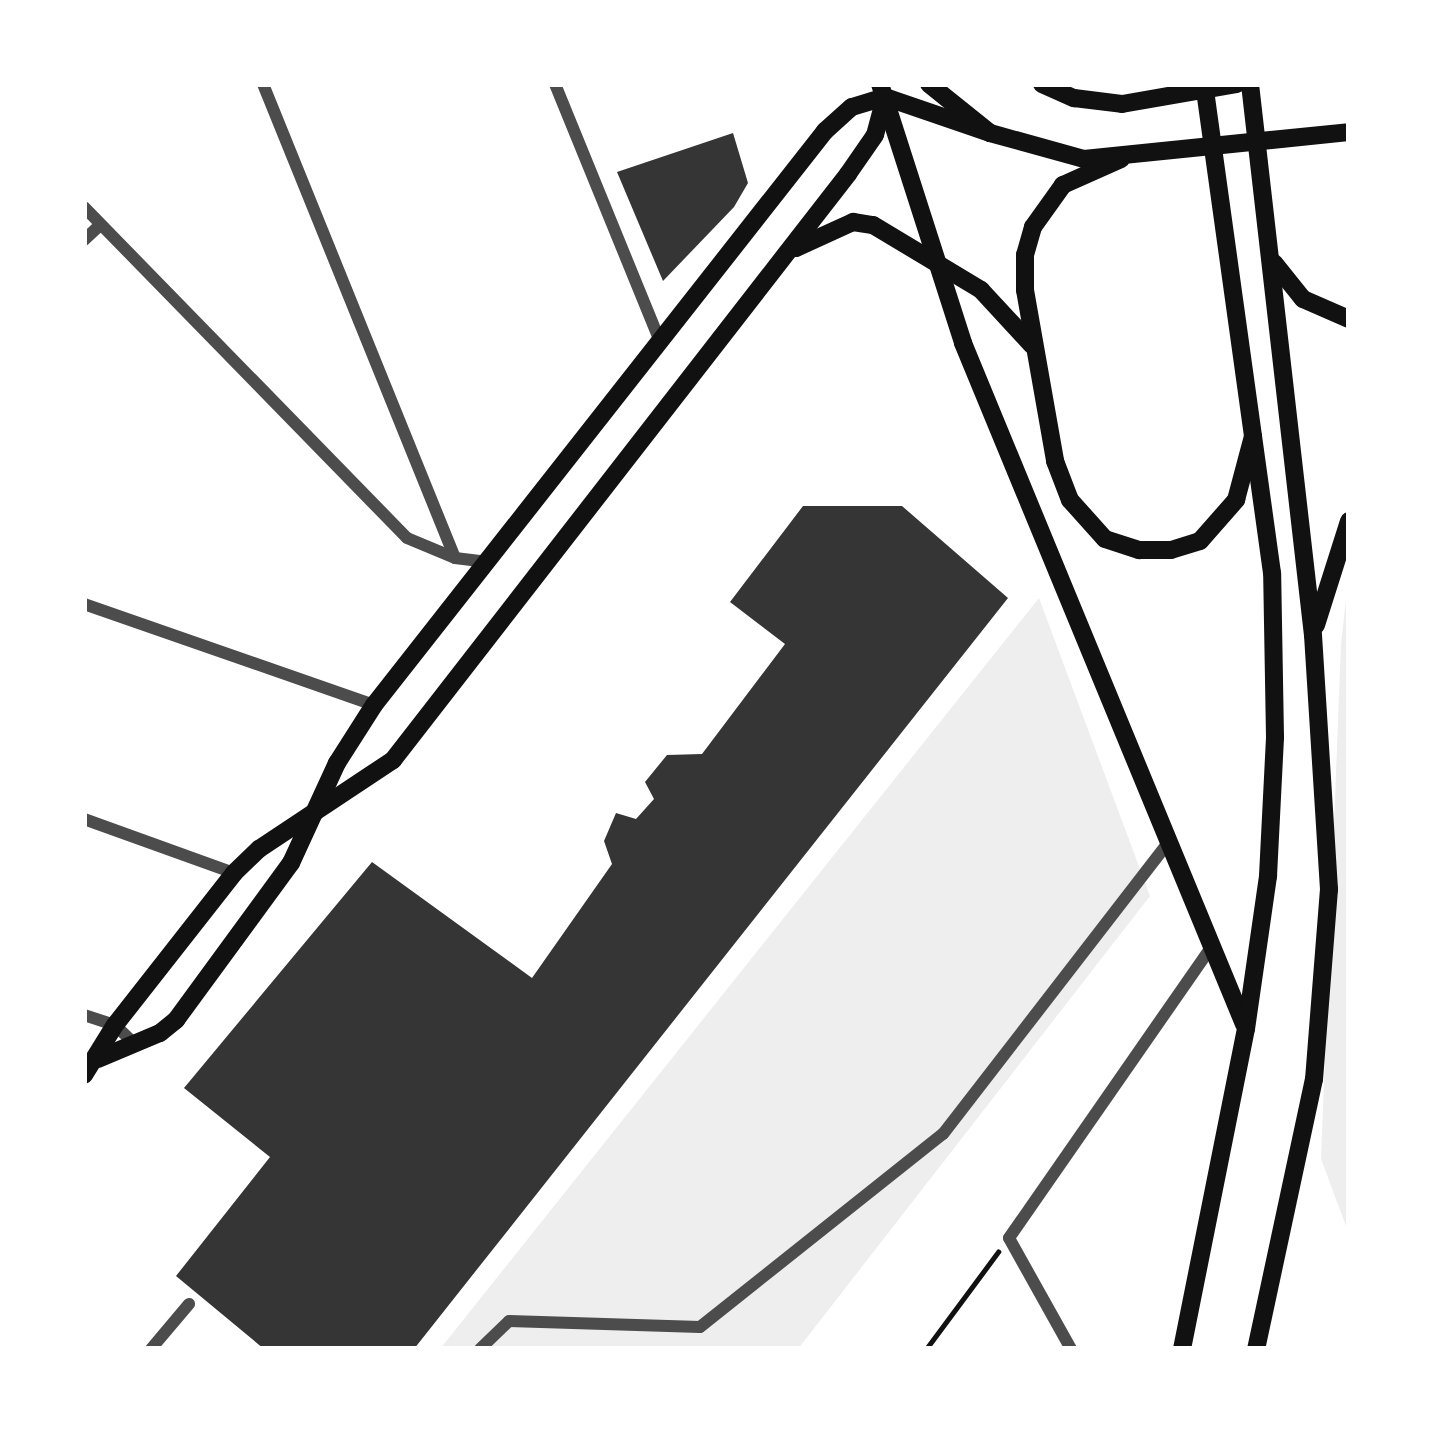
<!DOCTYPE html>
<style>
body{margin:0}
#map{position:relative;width:1433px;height:1433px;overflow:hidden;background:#fff;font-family:"Varela Round",sans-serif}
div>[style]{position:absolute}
.green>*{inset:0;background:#eee}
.building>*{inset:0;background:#353535}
.path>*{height:4.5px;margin:-2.25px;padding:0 2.25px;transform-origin:2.25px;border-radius:2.25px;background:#111}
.minor>*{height:12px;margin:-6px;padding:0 6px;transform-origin:6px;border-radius:6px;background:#4c4c4c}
.secondary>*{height:18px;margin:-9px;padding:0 9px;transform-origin:9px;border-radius:9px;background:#111}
span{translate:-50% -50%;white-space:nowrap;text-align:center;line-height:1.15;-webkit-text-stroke:12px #fff;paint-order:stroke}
.frame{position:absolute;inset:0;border:87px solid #fff;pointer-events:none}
</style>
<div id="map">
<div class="green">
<div style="clip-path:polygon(1349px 573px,1349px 1234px,1321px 1159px,1341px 644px)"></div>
<div style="clip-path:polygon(1039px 598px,1150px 896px,798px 1349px,440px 1349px)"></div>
</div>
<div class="building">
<div style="clip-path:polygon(733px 133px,748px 183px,734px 207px,663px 281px,617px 172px)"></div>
<div style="clip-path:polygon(803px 506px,902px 506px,1008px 598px,414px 1349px,264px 1349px,176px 1276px,270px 1157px,184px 1088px,372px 862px,532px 978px,612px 864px,604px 841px,616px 813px,636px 819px,654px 799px,645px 782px,667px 755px,702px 754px,785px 644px,730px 602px)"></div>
</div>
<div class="path">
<div style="left:926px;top:1349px;width:121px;rotate:-53.4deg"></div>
</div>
<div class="minor">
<div style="left:263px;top:84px;width:511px;rotate:67.95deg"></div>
<div style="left:555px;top:84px;width:278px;rotate:67.8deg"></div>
<div style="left:84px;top:207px;width:462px;rotate:45.7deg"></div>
<div style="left:407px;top:538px;width:52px;rotate:22.6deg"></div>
<div style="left:455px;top:558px;width:31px;rotate:7deg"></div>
<div style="left:84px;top:240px;width:22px;rotate:-43deg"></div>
<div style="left:84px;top:604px;width:307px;rotate:19.2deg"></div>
<div style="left:84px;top:819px;width:159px;rotate:19.8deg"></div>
<div style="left:84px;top:1015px;width:33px;rotate:18deg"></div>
<div style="left:115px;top:1025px;width:29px;rotate:44deg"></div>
<div style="left:151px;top:1349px;width:59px;rotate:-49.8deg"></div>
<div style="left:480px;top:1349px;width:40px;rotate:-44deg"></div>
<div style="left:509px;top:1321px;width:191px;rotate:1.8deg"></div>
<div style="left:700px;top:1327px;width:310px;rotate:-38.5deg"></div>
<div style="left:943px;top:1134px;width:369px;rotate:-52.3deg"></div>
<div style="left:1071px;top:1349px;width:127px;rotate:-119.2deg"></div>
<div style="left:1009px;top:1238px;width:354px;rotate:-55.2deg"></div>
</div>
<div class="secondary">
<div style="left:880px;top:84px;width:272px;rotate:72.2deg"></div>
<div style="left:963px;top:343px;width:737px;rotate:67.58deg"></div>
<div style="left:929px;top:84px;width:78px;rotate:38.8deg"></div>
<div style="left:990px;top:133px;width:98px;rotate:15.5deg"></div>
<div style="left:1084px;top:159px;width:266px;rotate:-5.8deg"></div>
<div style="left:1042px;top:84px;width:35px;rotate:24deg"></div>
<div style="left:1074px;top:98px;width:48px;rotate:7.1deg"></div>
<div style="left:1122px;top:104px;width:117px;rotate:-9.9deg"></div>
<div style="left:1250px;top:84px;width:555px;rotate:83.48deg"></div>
<div style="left:1313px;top:635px;width:255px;rotate:86.4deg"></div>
<div style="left:1329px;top:889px;width:191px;rotate:94.5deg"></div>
<div style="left:1314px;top:1079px;width:276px;rotate:102.1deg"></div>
<div style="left:1121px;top:159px;width:64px;rotate:155.9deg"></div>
<div style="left:1063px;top:185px;width:52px;rotate:125.5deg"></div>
<div style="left:1033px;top:227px;width:29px;rotate:106deg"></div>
<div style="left:1025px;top:255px;width:35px;rotate:90deg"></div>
<div style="left:1025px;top:290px;width:174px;rotate:80deg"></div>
<div style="left:1055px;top:461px;width:42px;rotate:69deg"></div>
<div style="left:1070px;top:500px;width:52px;rotate:48.1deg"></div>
<div style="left:1105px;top:539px;width:36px;rotate:18deg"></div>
<div style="left:1139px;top:550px;width:32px"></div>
<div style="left:1171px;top:550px;width:30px;rotate:-17deg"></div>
<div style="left:1200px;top:541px;width:55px;rotate:-48.7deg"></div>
<div style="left:1236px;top:500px;width:66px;rotate:-75.1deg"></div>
<div style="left:796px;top:248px;width:63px;rotate:-24.5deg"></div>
<div style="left:853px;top:222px;width:20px;rotate:9deg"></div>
<div style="left:873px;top:225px;width:126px;rotate:31deg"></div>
<div style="left:981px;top:290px;width:75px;rotate:47.2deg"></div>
<div style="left:1274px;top:263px;width:46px;rotate:51.1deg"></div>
<div style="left:1303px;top:299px;width:50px;rotate:23.5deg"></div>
<div style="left:1316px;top:625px;width:109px;rotate:-72.4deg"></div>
<div style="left:98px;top:1059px;width:67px;rotate:-22.8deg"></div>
<div style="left:160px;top:1033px;width:21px;rotate:-39deg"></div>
<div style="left:176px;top:1020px;width:195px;rotate:-53.8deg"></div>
<div style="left:291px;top:863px;width:110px;rotate:-65.3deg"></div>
<div style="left:337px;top:763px;width:69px;rotate:-57.5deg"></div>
<div style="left:374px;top:705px;width:730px;rotate:-51.84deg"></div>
<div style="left:825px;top:131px;width:36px;rotate:-42deg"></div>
<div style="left:852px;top:107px;width:34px;rotate:-17deg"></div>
<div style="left:885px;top:97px;width:111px;rotate:18.9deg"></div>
<div style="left:84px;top:1075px;width:59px;rotate:-58.2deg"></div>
<div style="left:115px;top:1025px;width:193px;rotate:-51.9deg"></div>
<div style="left:234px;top:873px;width:35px;rotate:-44deg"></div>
<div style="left:259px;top:849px;width:161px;rotate:-33.6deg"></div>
<div style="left:393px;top:760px;width:742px;rotate:-52.17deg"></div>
<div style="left:848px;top:174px;width:47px;rotate:-55.3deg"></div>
<div style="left:875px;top:135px;width:39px;rotate:-75deg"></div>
<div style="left:1182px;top:1349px;width:326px;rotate:-78.7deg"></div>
<div style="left:1246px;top:1029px;width:155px;rotate:-81.8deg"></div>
<div style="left:1268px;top:876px;width:139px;rotate:-87.1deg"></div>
<div style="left:1275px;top:737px;width:164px;rotate:-91deg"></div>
<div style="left:1272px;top:573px;width:494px;rotate:-97.9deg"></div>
</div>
<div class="frame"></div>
</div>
